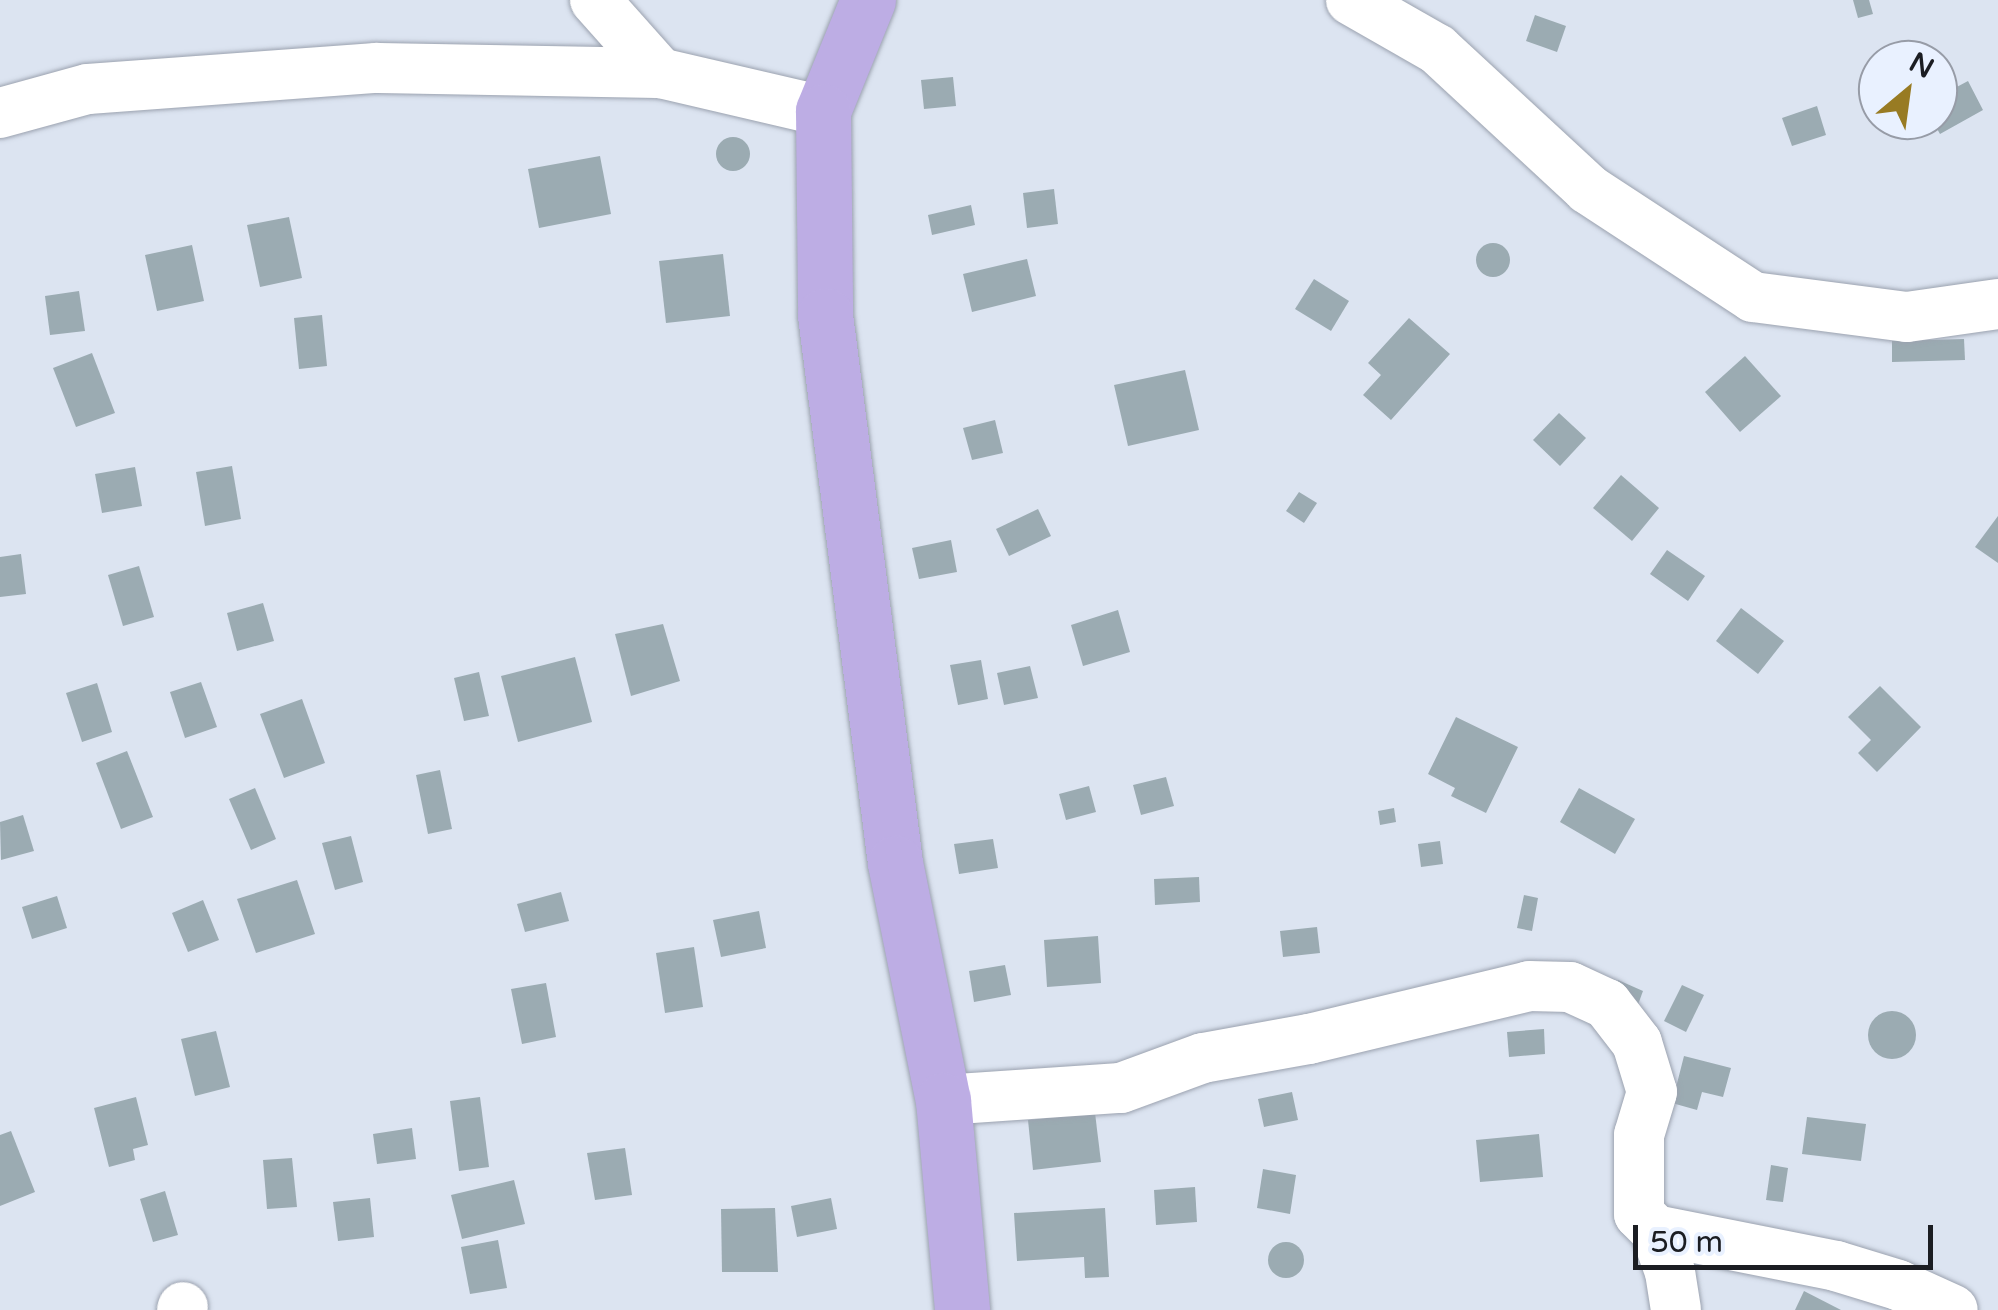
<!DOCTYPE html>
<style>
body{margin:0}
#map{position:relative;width:1998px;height:1310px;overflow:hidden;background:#dce4f1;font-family:"Varela Round",sans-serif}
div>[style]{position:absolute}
.building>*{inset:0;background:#9babb2}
.round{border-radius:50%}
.roads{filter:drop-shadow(0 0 2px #9ba2af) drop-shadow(0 0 2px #9ba2af)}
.minor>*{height:50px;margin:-25px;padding:0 25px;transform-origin:25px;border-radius:25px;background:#fff}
.major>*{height:55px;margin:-27.5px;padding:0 27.5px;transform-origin:27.5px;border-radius:27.5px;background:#bdade4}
span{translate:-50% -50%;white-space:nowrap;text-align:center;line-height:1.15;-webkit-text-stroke:8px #e9f1ff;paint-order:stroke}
.north{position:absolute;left:1858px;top:40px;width:100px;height:100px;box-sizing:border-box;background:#e9f1ff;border:2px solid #979ca7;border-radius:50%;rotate:29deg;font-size:28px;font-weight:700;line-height:40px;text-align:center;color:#1b1d22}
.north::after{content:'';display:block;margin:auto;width:35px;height:45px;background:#987b23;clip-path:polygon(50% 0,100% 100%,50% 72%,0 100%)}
.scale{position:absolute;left:1633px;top:1225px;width:300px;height:45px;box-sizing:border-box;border:5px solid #1b1d22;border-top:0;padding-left:12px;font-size:30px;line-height:35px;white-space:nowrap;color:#1b1d22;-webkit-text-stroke:8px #e9f1ff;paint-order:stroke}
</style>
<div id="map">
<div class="building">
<div style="clip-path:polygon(1853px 0,1869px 0,1873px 14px,1858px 18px)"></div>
<div style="clip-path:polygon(1535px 15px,1566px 26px,1557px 52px,1526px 41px)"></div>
<div style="clip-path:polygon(953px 77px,956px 106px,924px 109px,921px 80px)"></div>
<div style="clip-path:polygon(1968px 81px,1983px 110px,1940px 134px,1932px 120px,1938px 120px,1938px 97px)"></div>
<div style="clip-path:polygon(1817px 106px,1826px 135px,1792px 146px,1782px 118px)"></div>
<div class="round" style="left:716px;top:137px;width:34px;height:34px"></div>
<div style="clip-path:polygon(600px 156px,611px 214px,539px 228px,528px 169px)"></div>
<div style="clip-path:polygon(1054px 189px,1058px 224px,1027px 228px,1023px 193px)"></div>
<div style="clip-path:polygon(971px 205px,975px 225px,932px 235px,928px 215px)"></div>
<div style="clip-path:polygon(289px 217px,302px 278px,260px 287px,247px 225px)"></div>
<div class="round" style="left:1476px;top:243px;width:34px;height:34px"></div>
<div style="clip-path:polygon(192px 245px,204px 301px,157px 311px,145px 255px)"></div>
<div style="clip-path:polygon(723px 254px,730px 316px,666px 323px,659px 261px)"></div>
<div style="clip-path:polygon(1027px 259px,1036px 296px,972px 312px,963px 274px)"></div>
<div style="clip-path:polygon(1314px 279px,1349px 301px,1331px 331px,1295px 309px)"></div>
<div style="clip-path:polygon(79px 291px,85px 331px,50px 335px,45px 296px)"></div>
<div style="clip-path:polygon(322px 315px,327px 366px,299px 369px,294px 318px)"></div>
<div style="clip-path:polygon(1409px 318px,1450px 354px,1391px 420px,1363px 395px,1381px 375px,1368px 363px)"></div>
<div style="clip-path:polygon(1964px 339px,1965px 360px,1892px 362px,1892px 341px)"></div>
<div style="clip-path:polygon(92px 353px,115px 413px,76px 427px,53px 368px)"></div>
<div style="clip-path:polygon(1745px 356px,1781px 396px,1740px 432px,1705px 392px)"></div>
<div style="clip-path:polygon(1185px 370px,1199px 430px,1128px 446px,1114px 385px)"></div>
<div style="clip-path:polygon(1559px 413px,1586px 438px,1560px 466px,1533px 440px)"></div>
<div style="clip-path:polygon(995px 420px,1003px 453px,972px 460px,963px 428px)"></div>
<div style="clip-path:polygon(232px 466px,241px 519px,205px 526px,196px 472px)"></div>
<div style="clip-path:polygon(135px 467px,142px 506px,102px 513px,95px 474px)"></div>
<div style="clip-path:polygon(1621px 475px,1659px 508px,1632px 541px,1593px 508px)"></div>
<div style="clip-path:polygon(1299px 492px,1317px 503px,1304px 523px,1286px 511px)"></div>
<div style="clip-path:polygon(1038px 509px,1051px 536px,1009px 556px,996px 529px)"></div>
<div style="clip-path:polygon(1998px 516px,1998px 563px,1975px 547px)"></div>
<div style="clip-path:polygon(951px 540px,957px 572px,919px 579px,912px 548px)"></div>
<div style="clip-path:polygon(1667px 550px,1705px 576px,1688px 601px,1650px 574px)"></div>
<div style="clip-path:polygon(21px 554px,26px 594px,0 597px,0 557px)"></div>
<div style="clip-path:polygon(139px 566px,154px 617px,123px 626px,108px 575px)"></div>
<div style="clip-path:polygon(263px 603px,274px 641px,237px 651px,227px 613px)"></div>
<div style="clip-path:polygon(1741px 608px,1784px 641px,1758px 674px,1716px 641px)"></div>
<div style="clip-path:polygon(1118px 610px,1130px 652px,1083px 666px,1071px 625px)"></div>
<div style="clip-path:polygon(663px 624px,680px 681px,631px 696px,615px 634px)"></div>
<div style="clip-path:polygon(575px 657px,592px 722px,518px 742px,501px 676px)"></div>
<div style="clip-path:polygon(981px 660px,988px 699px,958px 705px,950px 665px)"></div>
<div style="clip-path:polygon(1030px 666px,1038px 698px,1004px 705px,997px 673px)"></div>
<div style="clip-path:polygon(479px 672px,489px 716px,464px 721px,454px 678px)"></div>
<div style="clip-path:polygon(201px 682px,217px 727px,185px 738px,170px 692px)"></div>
<div style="clip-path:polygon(97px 683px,112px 732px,82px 742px,66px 693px)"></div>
<div style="clip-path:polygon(1880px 686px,1921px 727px,1877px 772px,1858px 753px,1871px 740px,1848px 717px)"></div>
<div style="clip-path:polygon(302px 699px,325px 763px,284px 778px,260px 714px)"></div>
<div style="clip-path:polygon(1456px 717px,1518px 747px,1486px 813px,1451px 796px,1455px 788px,1428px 774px)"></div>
<div style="clip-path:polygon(127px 751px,153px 817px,121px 829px,96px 763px)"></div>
<div style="clip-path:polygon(440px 770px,452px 829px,428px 834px,416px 775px)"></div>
<div style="clip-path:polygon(1166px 777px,1174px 806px,1141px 815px,1133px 785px)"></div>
<div style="clip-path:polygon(1089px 786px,1096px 812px,1066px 820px,1059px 794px)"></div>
<div style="clip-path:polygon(255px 788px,276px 839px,251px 850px,229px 799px)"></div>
<div style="clip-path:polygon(1579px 788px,1635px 819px,1615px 854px,1560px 822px)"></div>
<div style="clip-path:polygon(1394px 808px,1396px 822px,1380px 825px,1378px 811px)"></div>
<div style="clip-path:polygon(23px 815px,34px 851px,1px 860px,0 822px)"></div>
<div style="clip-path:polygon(351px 836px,363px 882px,335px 890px,322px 843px)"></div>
<div style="clip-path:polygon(993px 839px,998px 868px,959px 874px,954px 844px)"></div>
<div style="clip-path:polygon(1440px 841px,1443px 864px,1421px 867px,1418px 844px)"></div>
<div style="clip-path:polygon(1199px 877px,1200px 902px,1155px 905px,1154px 879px)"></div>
<div style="clip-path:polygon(297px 880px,315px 934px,256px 953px,237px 899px)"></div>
<div style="clip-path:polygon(561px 892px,569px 921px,525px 932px,517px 904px)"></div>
<div style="clip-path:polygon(1524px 895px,1538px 898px,1532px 931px,1517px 928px)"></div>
<div style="clip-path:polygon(57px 896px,67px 928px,32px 939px,22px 907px)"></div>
<div style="clip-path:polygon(203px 900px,219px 940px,188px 952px,172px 913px)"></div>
<div style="clip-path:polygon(759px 911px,766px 948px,721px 957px,713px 920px)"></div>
<div style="clip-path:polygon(1317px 927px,1320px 953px,1283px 957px,1280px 931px)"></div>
<div style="clip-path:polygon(1098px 936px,1101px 983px,1047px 987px,1044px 940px)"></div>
<div style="clip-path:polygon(694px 947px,703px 1007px,665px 1013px,656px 953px)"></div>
<div style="clip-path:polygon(1005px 965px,1011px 995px,974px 1002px,969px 971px)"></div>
<div style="clip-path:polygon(1618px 980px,1643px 991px,1636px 1010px,1610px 1000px)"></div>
<div style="clip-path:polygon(546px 983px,556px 1037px,522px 1044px,511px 989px)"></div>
<div style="clip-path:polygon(1682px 985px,1704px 995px,1686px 1032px,1664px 1021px)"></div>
<div class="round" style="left:1868px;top:1011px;width:48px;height:48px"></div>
<div style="clip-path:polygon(1544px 1029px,1545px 1054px,1509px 1057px,1507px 1032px)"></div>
<div style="clip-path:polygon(216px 1031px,230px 1087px,195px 1096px,181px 1039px)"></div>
<div style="clip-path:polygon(1684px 1056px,1731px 1068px,1723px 1097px,1702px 1092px,1697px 1110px,1672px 1103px)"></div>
<div style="clip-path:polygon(1292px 1092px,1298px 1120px,1264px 1127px,1258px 1099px)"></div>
<div style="clip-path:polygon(136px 1097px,148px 1145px,133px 1149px,135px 1160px,109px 1167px,94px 1108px)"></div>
<div style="clip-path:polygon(480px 1097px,489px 1167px,459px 1171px,450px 1101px)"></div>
<div style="clip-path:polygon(1095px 1113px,1101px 1162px,1033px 1170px,1028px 1120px)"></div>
<div style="clip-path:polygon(1807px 1117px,1866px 1124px,1861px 1161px,1802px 1154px)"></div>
<div style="clip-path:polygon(412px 1128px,416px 1159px,377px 1164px,373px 1134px)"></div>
<div style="clip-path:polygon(11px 1131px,35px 1192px,0 1206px,0 1135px)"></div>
<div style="clip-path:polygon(1539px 1134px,1543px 1177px,1480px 1182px,1476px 1140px)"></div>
<div style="clip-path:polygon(625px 1148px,632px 1195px,595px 1200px,587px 1153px)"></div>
<div style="clip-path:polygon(292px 1158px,297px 1207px,267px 1209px,263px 1160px)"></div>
<div style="clip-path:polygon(1771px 1165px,1788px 1168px,1783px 1202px,1766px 1200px)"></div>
<div style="clip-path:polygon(1263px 1169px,1296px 1175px,1290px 1214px,1257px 1208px)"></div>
<div style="clip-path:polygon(514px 1180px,525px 1224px,462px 1239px,451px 1195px)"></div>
<div style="clip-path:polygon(1195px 1187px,1197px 1222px,1156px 1225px,1154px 1190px)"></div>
<div style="clip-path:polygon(165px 1191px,178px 1235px,153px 1242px,140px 1199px)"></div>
<div style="clip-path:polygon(370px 1198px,374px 1237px,338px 1241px,333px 1202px)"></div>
<div style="clip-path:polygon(831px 1198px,837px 1229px,797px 1237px,791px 1206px)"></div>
<div style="clip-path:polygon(775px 1208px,778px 1272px,722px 1272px,721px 1209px)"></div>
<div style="clip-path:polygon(1105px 1208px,1109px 1277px,1085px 1278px,1084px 1257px,1017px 1261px,1014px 1213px)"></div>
<div style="clip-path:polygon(498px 1240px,507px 1288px,470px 1294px,461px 1247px)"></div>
<div class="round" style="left:1268px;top:1242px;width:36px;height:36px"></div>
<div style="clip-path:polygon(1804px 1291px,1841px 1310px,1795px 1310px)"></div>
</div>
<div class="roads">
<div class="minor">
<div style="left:595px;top:0;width:98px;rotate:48.3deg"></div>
<div style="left:660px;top:73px;width:167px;rotate:13.1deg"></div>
<div style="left:1351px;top:0;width:99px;rotate:29.7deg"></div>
<div style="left:1437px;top:49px;width:206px;rotate:42.8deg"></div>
<div style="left:1588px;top:189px;width:197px;rotate:33.2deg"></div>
<div style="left:1753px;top:297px;width:155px;rotate:7.4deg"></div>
<div style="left:1907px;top:317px;width:92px;rotate:-8.1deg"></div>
<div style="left:0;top:113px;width:91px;rotate:-15.3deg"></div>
<div style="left:88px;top:89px;width:289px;rotate:-4.2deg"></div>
<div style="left:376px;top:68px;width:284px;rotate:1deg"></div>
<div style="left:943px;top:1100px;width:178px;rotate:-3.9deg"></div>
<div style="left:1121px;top:1088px;width:87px;rotate:-20.1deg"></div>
<div style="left:1203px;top:1058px;width:108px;rotate:-10.2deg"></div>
<div style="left:1309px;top:1039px;width:226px;rotate:-13.5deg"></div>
<div style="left:1529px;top:986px;width:41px;rotate:1.4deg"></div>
<div style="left:1570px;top:987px;width:41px;rotate:24.7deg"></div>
<div style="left:1607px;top:1004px;width:49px;rotate:52.4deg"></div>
<div style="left:1637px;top:1043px;width:51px;rotate:73deg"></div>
<div style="left:1652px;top:1092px;width:45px;rotate:106.8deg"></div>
<div style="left:1639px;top:1135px;width:79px;rotate:90deg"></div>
<div style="left:1639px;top:1214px;width:23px;rotate:45deg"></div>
<div style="left:1655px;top:1230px;width:45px;rotate:70.3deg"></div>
<div style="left:1670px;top:1272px;width:38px;rotate:81deg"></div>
<div style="left:1655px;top:1230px;width:185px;rotate:11.2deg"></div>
<div style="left:1836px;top:1266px;width:65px;rotate:17deg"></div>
<div style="left:1898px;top:1285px;width:60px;rotate:24.4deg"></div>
<div style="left:182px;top:1310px;width:3px;rotate:-72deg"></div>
</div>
<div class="major">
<div style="left:868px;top:0;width:120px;rotate:112.1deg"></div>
<div style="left:823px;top:111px;width:204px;rotate:89.4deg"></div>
<div style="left:825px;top:315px;width:552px;rotate:82.72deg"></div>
<div style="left:895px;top:863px;width:242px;rotate:78.6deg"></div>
<div style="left:943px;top:1100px;width:211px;rotate:84.8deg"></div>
</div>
</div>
<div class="north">N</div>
<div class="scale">50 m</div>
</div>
